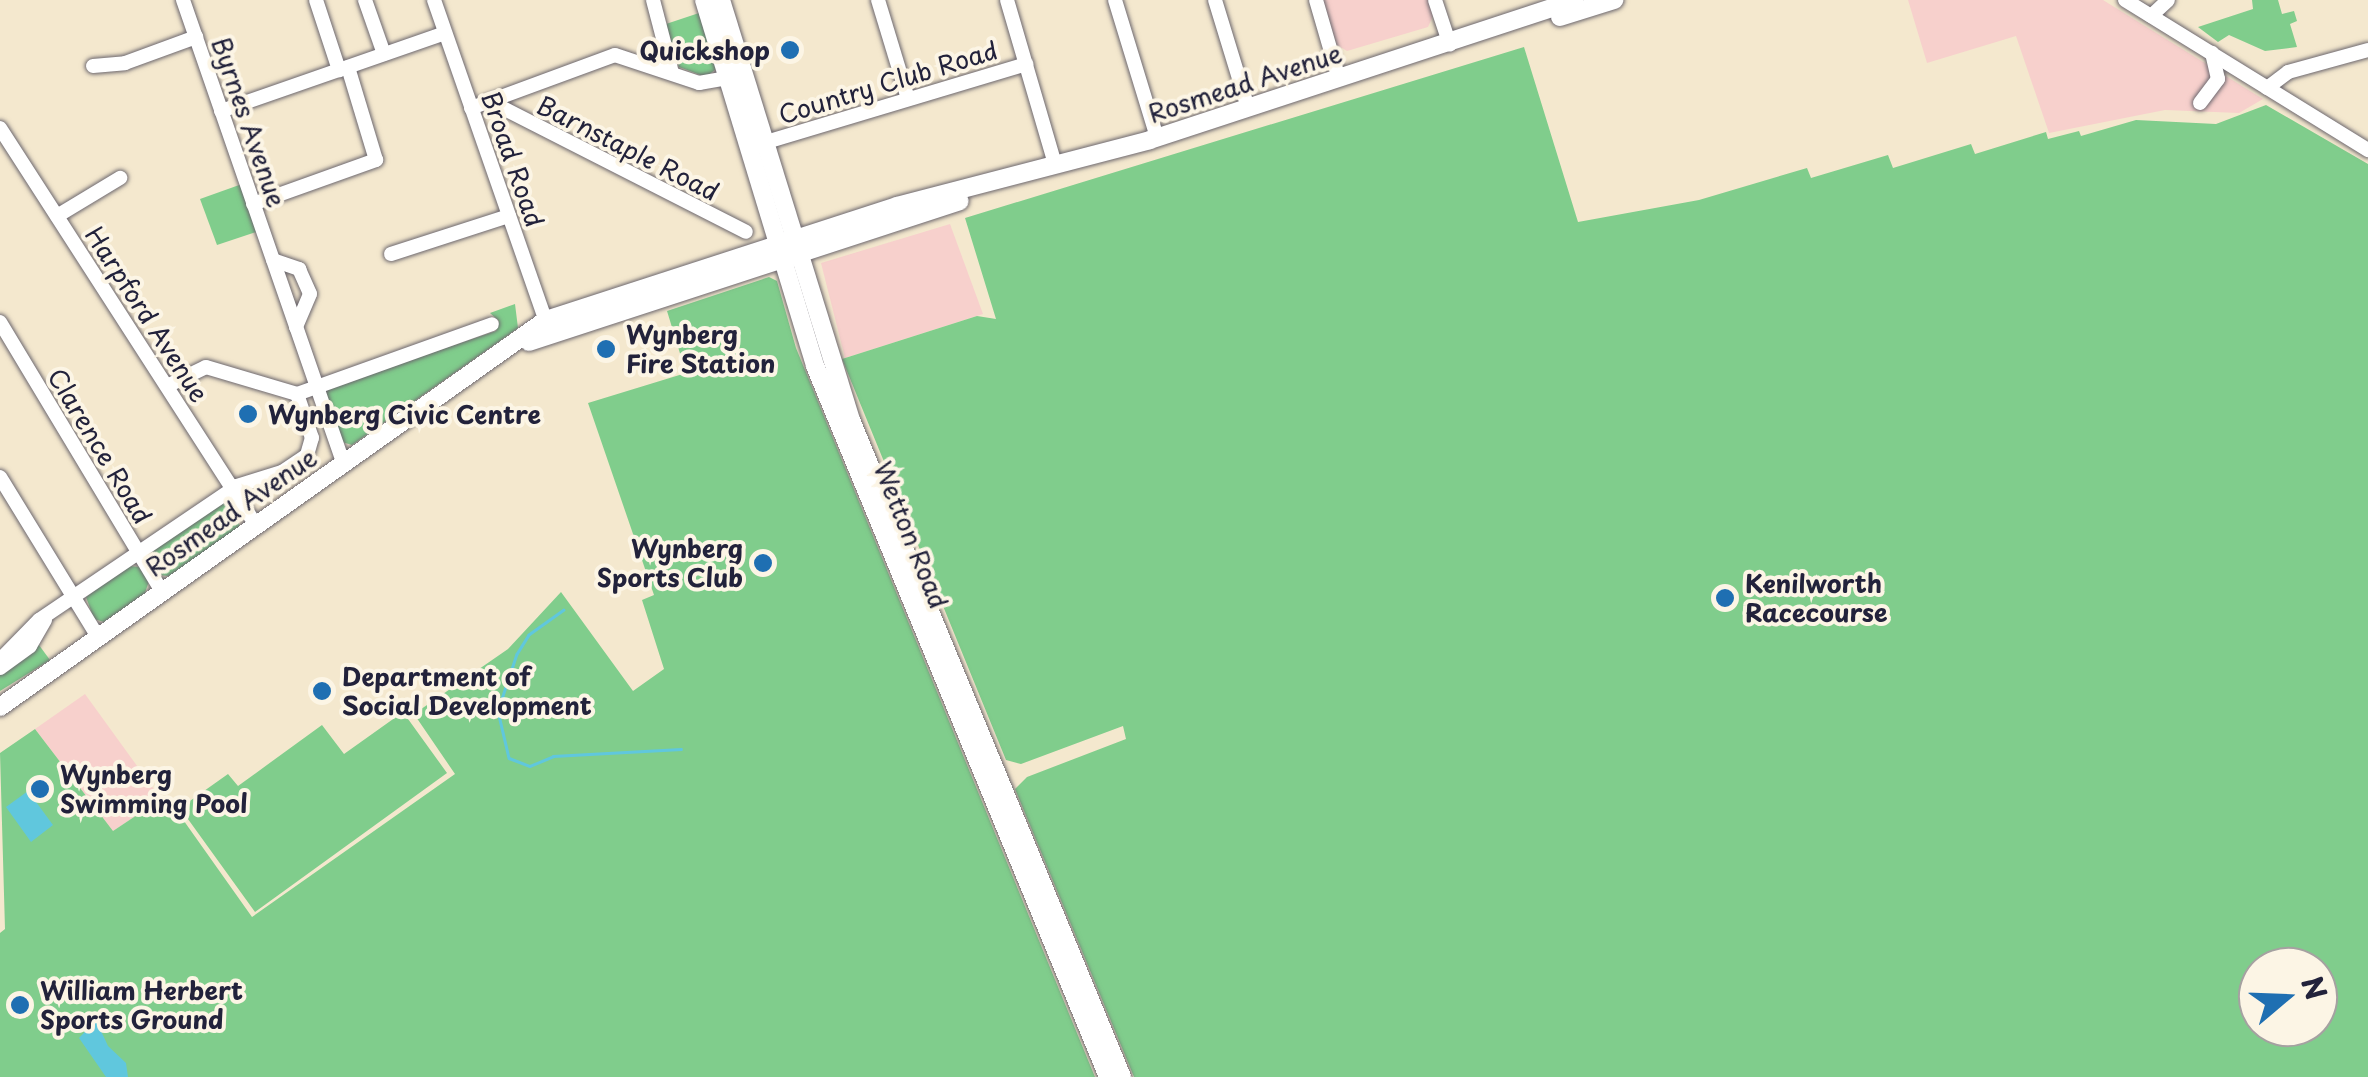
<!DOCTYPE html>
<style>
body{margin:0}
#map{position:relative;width:2368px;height:1077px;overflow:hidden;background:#f4e8ce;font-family:"Playpen Sans",sans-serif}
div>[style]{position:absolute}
.built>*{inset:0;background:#f7d0cc}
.green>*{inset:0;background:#80cd8c}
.water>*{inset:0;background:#60c7dd}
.stream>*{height:2.5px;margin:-1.25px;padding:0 1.25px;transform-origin:1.25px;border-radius:1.25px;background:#60c7dd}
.roads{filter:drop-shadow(0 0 2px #6c676e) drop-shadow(0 0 2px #6c676e)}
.minor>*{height:14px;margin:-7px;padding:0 7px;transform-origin:7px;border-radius:7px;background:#fff}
.major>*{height:18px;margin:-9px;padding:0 9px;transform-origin:9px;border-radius:9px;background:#fff}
.dots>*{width:28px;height:28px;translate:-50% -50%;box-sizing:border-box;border:5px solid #fcf5e5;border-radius:50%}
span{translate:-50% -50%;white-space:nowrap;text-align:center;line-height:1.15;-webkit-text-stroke:8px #fcf5e5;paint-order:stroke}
.poi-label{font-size:25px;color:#22223b;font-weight:700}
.right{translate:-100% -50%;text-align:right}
.left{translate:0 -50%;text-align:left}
.street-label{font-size:25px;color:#22223b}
.north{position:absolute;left:2238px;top:947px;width:100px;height:100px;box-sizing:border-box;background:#fcf5e5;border:2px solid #a5a1a1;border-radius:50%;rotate:71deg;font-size:28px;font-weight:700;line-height:40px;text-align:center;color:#22223b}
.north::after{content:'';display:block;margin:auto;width:35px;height:45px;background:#1f6fb2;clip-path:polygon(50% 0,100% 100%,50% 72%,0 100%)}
</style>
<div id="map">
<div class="built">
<div style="clip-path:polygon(1323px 0,1428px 0,1433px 16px,1428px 27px,1347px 51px,1337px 45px)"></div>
<div style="clip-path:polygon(1908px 0,2103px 0,2263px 99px,2239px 113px,2165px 110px,2049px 133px,2016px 36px,1927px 63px)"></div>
<div style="clip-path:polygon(950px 224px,983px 314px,845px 358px,821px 263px)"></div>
<div style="clip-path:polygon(85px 694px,161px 799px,113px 831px,35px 729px)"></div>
</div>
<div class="green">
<div style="clip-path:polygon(2252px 0,2278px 0,2282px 14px,2294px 11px,2297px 21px,2290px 24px,2297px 47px,2265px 51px,2229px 35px,2218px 42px,2198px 27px,2253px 9px)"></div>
<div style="clip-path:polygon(699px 13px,716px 69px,706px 77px,679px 67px,666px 24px)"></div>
<div style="clip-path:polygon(evenodd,1524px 47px,1578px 222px,1699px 200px,1807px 168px,1811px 178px,1888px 155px,1893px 168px,1971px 144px,1975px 154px,2046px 132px,2048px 139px,2079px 131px,2081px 136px,2136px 120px,2216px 124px,2266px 105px,2368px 164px,2368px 1077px,1134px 1077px,1015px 789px,1027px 777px,1126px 739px,1123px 726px,1021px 764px,1006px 760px,842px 359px,977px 316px,996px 319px,965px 218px,1524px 47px,2258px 967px,2318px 967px,2318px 1027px,2258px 1027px,2258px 967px)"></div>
<div style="clip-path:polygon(242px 184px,259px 231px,217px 245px,200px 199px)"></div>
<div style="clip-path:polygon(769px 277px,777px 281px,796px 348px,1095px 1077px,0 1077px,0 933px,5px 929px,0 753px,35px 729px,113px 831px,161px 799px,179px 814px,252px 917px,455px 774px,414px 714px,508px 649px,561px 592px,633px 691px,664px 669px,642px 600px,654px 595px,588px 403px,686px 373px,667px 311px)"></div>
<div style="clip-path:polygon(515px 304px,518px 328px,352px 445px,342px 442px,324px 389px,496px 331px,499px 321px,490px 313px)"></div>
<div style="clip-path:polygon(224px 501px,232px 502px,240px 527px,169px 576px,157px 575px,149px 561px,154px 548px)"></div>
<div style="clip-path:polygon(128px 566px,141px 567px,149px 581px,145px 593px,104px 622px,94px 619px,86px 597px)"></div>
<div style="clip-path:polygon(36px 641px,50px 660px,0 691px,0 670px)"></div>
<div style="clip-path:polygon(403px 712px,447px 773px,255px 912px,180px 808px,228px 774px,238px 786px,322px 725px,344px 754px)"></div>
</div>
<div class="water">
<div style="clip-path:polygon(28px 791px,53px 825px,31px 842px,6px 807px)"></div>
<div style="clip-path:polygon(96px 1020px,108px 1046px,126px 1063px,128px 1077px,106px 1077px,79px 1038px)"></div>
</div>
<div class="stream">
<div style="left:564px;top:610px;width:43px;rotate:144.5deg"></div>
<div style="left:529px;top:635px;width:22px;rotate:122deg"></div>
<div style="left:517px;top:654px;width:60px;rotate:108.4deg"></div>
<div style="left:498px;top:711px;width:48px;rotate:76.8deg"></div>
<div style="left:509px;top:758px;width:22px;rotate:21deg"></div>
<div style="left:530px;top:766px;width:25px;rotate:-23deg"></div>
<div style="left:553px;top:756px;width:128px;rotate:-3.1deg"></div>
</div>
<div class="roads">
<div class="minor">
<div style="left:183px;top:0;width:490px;rotate:70.9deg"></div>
<div style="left:316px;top:0;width:74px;rotate:71.8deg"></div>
<div style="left:365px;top:0;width:57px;rotate:70.6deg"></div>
<div style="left:434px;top:0;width:349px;rotate:70.8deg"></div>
<div style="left:653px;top:0;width:75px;rotate:75.4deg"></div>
<div style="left:878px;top:0;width:103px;rotate:73.1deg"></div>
<div style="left:1007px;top:0;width:171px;rotate:73.7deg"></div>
<div style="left:1115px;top:0;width:143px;rotate:73deg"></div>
<div style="left:1215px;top:0;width:113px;rotate:73deg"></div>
<div style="left:1316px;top:0;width:82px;rotate:73.8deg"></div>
<div style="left:1435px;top:0;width:47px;rotate:71.6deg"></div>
<div style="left:2125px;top:0;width:286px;rotate:31.7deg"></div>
<div style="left:2151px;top:16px;width:23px;rotate:-43deg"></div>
<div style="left:93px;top:66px;width:32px;rotate:-5deg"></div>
<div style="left:125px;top:63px;width:76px;rotate:-20.1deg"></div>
<div style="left:2267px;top:88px;width:26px;rotate:-37deg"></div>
<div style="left:2288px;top:72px;width:83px;rotate:-15.4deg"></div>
<div style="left:491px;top:102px;width:286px;rotate:27deg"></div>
<div style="left:2200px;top:103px;width:30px;rotate:-53deg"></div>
<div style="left:2218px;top:79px;width:27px;rotate:-103deg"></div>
<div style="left:471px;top:108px;width:153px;rotate:-20.2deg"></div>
<div style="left:615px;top:55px;width:89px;rotate:18.4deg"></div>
<div style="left:699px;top:83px;width:36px;rotate:-10deg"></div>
<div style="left:221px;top:111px;width:237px;rotate:-19.2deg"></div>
<div style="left:0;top:128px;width:472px;rotate:57.2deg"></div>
<div style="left:763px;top:143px;width:275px;rotate:-16.7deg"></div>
<div style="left:253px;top:204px;width:131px;rotate:-19.7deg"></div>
<div style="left:376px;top:160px;width:97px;rotate:-106.8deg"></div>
<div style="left:57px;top:216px;width:74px;rotate:-31.1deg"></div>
<div style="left:391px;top:254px;width:124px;rotate:-17.9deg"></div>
<div style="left:273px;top:260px;width:28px;rotate:19deg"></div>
<div style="left:299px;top:269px;width:27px;rotate:66deg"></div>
<div style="left:310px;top:294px;width:36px;rotate:113deg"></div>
<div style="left:0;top:322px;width:315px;rotate:59deg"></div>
<div style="left:167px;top:386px;width:43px;rotate:-26deg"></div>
<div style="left:206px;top:367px;width:95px;rotate:16.5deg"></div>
<div style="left:297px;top:394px;width:207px;rotate:-19.7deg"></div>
<div style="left:0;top:477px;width:188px;rotate:58.5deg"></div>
<div style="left:0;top:660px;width:56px;rotate:-45.7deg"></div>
<div style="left:39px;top:620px;width:239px;rotate:-34.1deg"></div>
<div style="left:237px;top:486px;width:47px;rotate:-17.3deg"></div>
<div style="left:282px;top:472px;width:30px;rotate:-34deg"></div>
<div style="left:307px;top:455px;width:18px;rotate:-74deg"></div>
<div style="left:312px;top:438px;width:46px;rotate:-108.8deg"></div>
<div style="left:0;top:668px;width:37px;rotate:-36deg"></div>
<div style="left:30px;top:646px;width:30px;rotate:-60deg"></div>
</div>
<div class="major">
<div style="left:704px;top:0;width:382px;rotate:73.1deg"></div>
<div style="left:815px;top:366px;width:769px;rotate:67.6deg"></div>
<div style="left:721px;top:0;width:440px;rotate:72.8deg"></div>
<div style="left:851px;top:420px;width:711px;rotate:67.58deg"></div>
<div style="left:1560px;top:17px;width:57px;rotate:-17.5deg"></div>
<div style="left:529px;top:342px;width:453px;rotate:-18.1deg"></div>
<div style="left:0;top:707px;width:669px;rotate:-35.33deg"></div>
<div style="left:546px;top:320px;width:369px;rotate:-18deg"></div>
<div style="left:897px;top:206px;width:261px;rotate:-14.6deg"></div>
<div style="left:1150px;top:140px;width:447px;rotate:-18.2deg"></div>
</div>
</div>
<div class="dots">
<div style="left:790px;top:50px;background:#1f6fb2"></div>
<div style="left:606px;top:349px;background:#1f6fb2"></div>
<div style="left:248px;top:414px;background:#1f6fb2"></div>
<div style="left:763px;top:563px;background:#1f6fb2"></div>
<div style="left:1725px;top:598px;background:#1f6fb2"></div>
<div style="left:322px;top:691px;background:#1f6fb2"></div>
<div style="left:40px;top:789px;background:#1f6fb2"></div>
<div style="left:20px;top:1005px;background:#1f6fb2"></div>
</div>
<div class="poi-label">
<span class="right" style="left:770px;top:50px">Quickshop</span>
<span class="left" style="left:626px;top:349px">Wynberg<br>Fire Station</span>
<span class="left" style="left:268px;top:414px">Wynberg Civic Centre</span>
<span class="right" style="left:743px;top:563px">Wynberg<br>Sports Club</span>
<span class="left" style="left:1745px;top:598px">Kenilworth<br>Racecourse</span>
<span class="left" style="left:342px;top:691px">Department of<br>Social Development</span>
<span class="left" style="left:60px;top:789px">Wynberg<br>Swimming Pool</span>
<span class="left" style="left:40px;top:1005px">William Herbert<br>Sports Ground</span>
</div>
<div class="street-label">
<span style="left:888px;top:82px;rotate:-17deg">Country Club Road</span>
<span style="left:1245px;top:83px;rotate:-18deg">Rosmead Avenue</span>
<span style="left:249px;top:122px;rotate:71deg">Byrnes Avenue</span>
<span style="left:628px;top:148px;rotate:27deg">Barnstaple Road</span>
<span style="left:513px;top:159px;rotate:71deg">Broad Road</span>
<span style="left:147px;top:314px;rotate:57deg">Harpford Avenue</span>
<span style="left:100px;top:446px;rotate:59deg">Clarence Road</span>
<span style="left:231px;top:512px;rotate:-35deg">Rosmead Avenue</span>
<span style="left:911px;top:535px;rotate:68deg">Wetton Road</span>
</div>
<div class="north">N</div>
</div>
